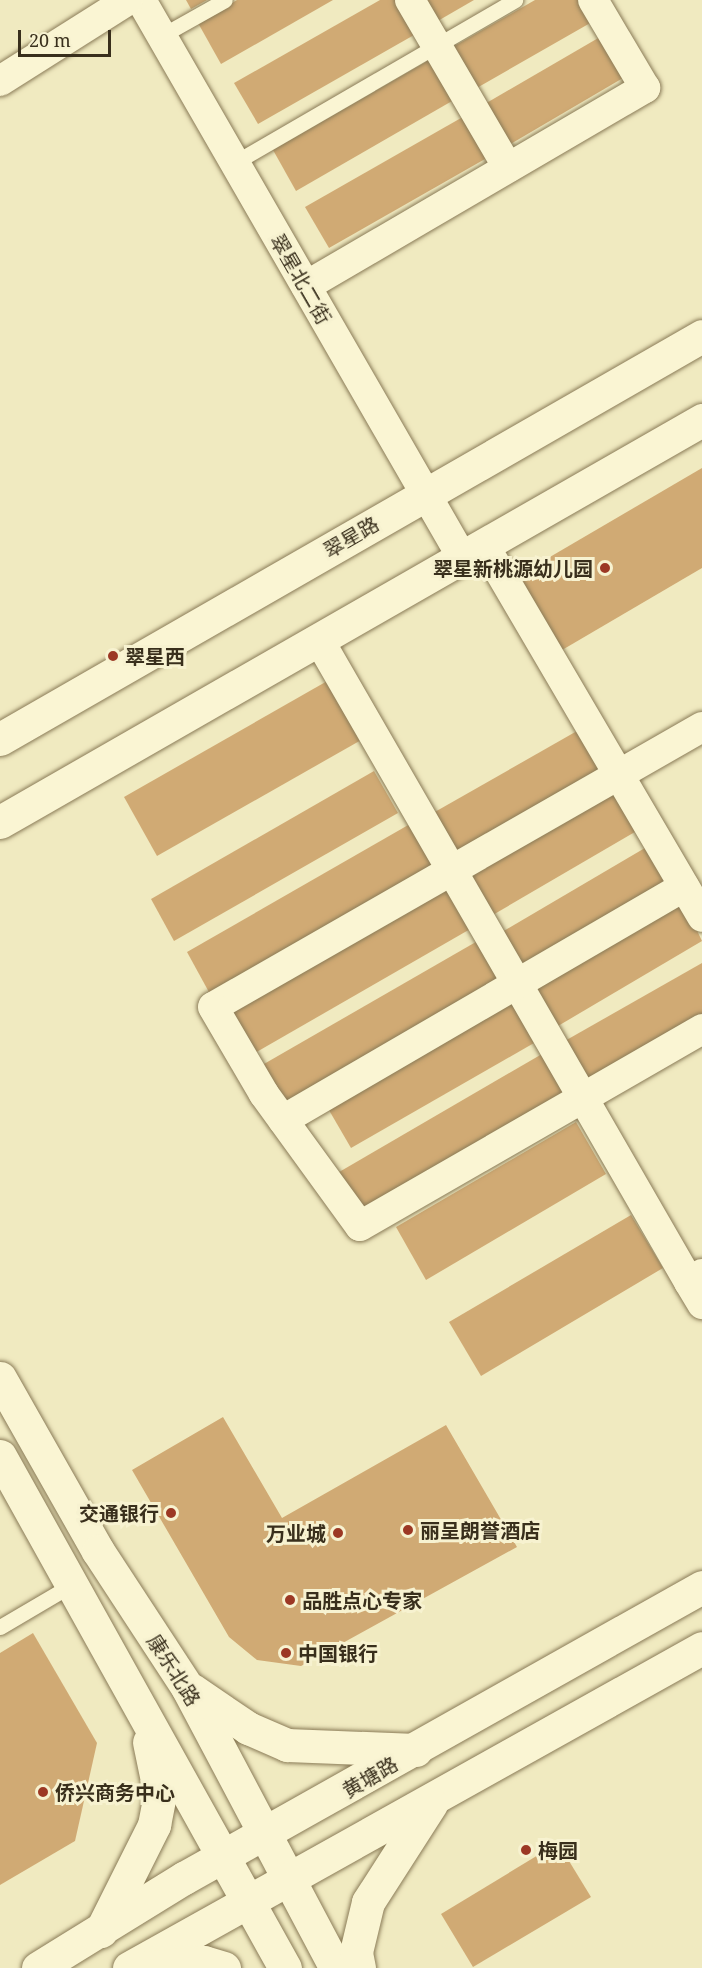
<!DOCTYPE html>
<meta charset="utf-8">
<style>
body{margin:0}
#map{position:relative;width:702px;height:1968px;overflow:hidden;background:#f0eac0;font-family:"Noto Serif","Noto Sans SC",serif}
div>[style]{position:absolute}
.building>*{inset:0;background:#d0aa74}
.roads{filter:drop-shadow(0 0 2px #8a7b57) drop-shadow(0 0 2px #8a7b57)}
.service>*{height:15px;margin:-7.5px;padding:0 7.5px;transform-origin:7.5px;border-radius:7.5px;background:#faf5d3}
.minor>*{height:30px;margin:-15px;padding:0 15px;transform-origin:15px;border-radius:15px;background:#faf5d3}
.tertiary>*{height:33px;margin:-16.5px;padding:0 16.5px;transform-origin:16.5px;border-radius:16.5px;background:#faf5d3}
.secondary>*{height:33px;margin:-16.5px;padding:0 16.5px;transform-origin:16.5px;border-radius:16.5px;background:#faf5d3}
.dots>*{width:16px;height:16px;translate:-50% -50%;box-sizing:border-box;border:3px solid #f7f2d0;border-radius:50%}
span{translate:-50% -50%;white-space:nowrap;text-align:center;line-height:1.15;-webkit-text-stroke:6px #f7f2d0;paint-order:stroke}
.street-label{font-size:20px;color:#392f1c}
.poi-label{font-size:20px;color:#392f1c;font-weight:700}
.right{translate:-100% -50%;text-align:right}
.left{translate:0 -50%;text-align:left}
.scale{position:absolute;left:18px;top:30px;width:93px;height:27px;box-sizing:border-box;border:3px solid #392f1c;border-top:0;padding-left:8px;font-size:18px;line-height:21px;white-space:nowrap;color:#392f1c;-webkit-text-stroke:4px #f7f2d0;paint-order:stroke}
</style>
<div id="map">
<div class="building">
<div style="clip-path:polygon(186px 0,207px 0,191px 9px)"></div>
<div style="clip-path:polygon(237px 0,333px 0,221px 64px,198px 23px)"></div>
<div style="clip-path:polygon(380px 0,404px 0,421px 31px,258px 124px,234px 83px)"></div>
<div style="clip-path:polygon(423px 0,474px 0,436px 22px)"></div>
<div style="clip-path:polygon(535px 0,579px 0,592px 22px,475px 89px,451px 48px)"></div>
<div style="clip-path:polygon(600px 37px,623px 78px,507px 146px,483px 105px)"></div>
<div style="clip-path:polygon(436px 56px,459px 97px,296px 191px,273px 150px)"></div>
<div style="clip-path:polygon(468px 114px,492px 155px,329px 248px,305px 207px)"></div>
<div style="clip-path:polygon(702px 468px,702px 568px,557px 653px,514px 578px)"></div>
<div style="clip-path:polygon(329px 680px,363px 739px,157px 856px,124px 797px)"></div>
<div style="clip-path:polygon(584px 727px,608px 769px,457px 854px,433px 813px)"></div>
<div style="clip-path:polygon(374px 771px,398px 813px,174px 941px,151px 899px)"></div>
<div style="clip-path:polygon(615px 786px,640px 829px,491px 916px,466px 872px)"></div>
<div style="clip-path:polygon(410px 824px,434px 866px,210px 994px,187px 952px)"></div>
<div style="clip-path:polygon(650px 845px,673px 886px,526px 972px,502px 932px)"></div>
<div style="clip-path:polygon(448px 887px,472px 928px,248px 1057px,224px 1015px)"></div>
<div style="clip-path:polygon(682px 899px,702px 941px,558px 1026px,534px 986px)"></div>
<div style="clip-path:polygon(481px 939px,504px 981px,281px 1110px,257px 1068px)"></div>
<div style="clip-path:polygon(702px 963px,702px 1021px,588px 1086px,563px 1042px)"></div>
<div style="clip-path:polygon(509px 999px,534px 1043px,351px 1148px,326px 1105px)"></div>
<div style="clip-path:polygon(542px 1054px,568px 1099px,360px 1220px,334px 1175px)"></div>
<div style="clip-path:polygon(576px 1122px,606px 1174px,426px 1280px,396px 1227px)"></div>
<div style="clip-path:polygon(631px 1215px,663px 1268px,481px 1376px,449px 1322px)"></div>
<div style="clip-path:polygon(223px 1417px,282px 1518px,446px 1425px,517px 1547px,301px 1666px,257px 1660px,229px 1637px,132px 1470px)"></div>
<div style="clip-path:polygon(33px 1633px,97px 1743px,75px 1841px,0 1885px,0 1653px)"></div>
<div style="clip-path:polygon(558px 1843px,591px 1897px,473px 1967px,441px 1914px)"></div>
</div>
<div class="roads">
<div class="service">
<div style="left:161px;top:36px;width:73px;rotate:-29.4deg"></div>
<div style="left:234px;top:163px;width:325px;rotate:-30.1deg"></div>
<div style="left:0;top:1627px;width:85px;rotate:-30.5deg"></div>
</div>
<div class="minor">
<div style="left:141px;top:0;width:643px;rotate:60.05deg"></div>
<div style="left:410px;top:0;width:194px;rotate:59.7deg"></div>
<div style="left:0;top:81px;width:151px;rotate:-32.3deg"></div>
<div style="left:306px;top:286px;width:393px;rotate:-30.3deg"></div>
<div style="left:645px;top:88px;width:102px;rotate:-120.6deg"></div>
<div style="left:484px;top:545px;width:431px;rotate:59.6deg"></div>
<div style="left:319px;top:640px;width:741px;rotate:60.04deg"></div>
<div style="left:702px;top:727px;width:563px;rotate:150.2deg"></div>
<div style="left:213px;top:1007px;width:101px;rotate:59.6deg"></div>
<div style="left:264px;top:1094px;width:163px;rotate:54deg"></div>
<div style="left:360px;top:1226px;width:395px;rotate:-29.9deg"></div>
<div style="left:283px;top:1120px;width:464px;rotate:-30.2deg"></div>
<div style="left:702px;top:1274px;width:15px;rotate:148deg"></div>
<div style="left:689px;top:1282px;width:26px;rotate:59deg"></div>
</div>
<div class="tertiary">
<div style="left:0;top:739px;width:809px;rotate:-29.86deg"></div>
<div style="left:0;top:822px;width:809px;rotate:-29.8deg"></div>
</div>
<div class="secondary">
<div style="left:0;top:1378px;width:199px;rotate:60.5deg"></div>
<div style="left:98px;top:1551px;width:163px;rotate:56.8deg"></div>
<div style="left:187px;top:1687px;width:318px;rotate:62.1deg"></div>
<div style="left:0;top:1456px;width:586px;rotate:60.9deg"></div>
<div style="left:192px;top:1690px;width:68px;rotate:34.2deg"></div>
<div style="left:248px;top:1728px;width:43px;rotate:23.6deg"></div>
<div style="left:287px;top:1745px;width:129px;rotate:2.2deg"></div>
<div style="left:101px;top:1931px;width:119px;rotate:-63.4deg"></div>
<div style="left:154px;top:1825px;width:31px;rotate:-79deg"></div>
<div style="left:160px;top:1795px;width:54px;rotate:-101.7deg"></div>
<div style="left:38px;top:1968px;width:172px;rotate:-31.7deg"></div>
<div style="left:184px;top:1878px;width:594px;rotate:-29.33deg"></div>
<div style="left:129px;top:1968px;width:656px;rotate:-29.18deg"></div>
<div style="left:142px;top:1968px;width:62px;rotate:-5.5deg"></div>
<div style="left:204px;top:1962px;width:21px;rotate:17deg"></div>
<div style="left:359px;top:1968px;width:16px;rotate:-101deg"></div>
<div style="left:356px;top:1952px;width:51px;rotate:-76.5deg"></div>
<div style="left:368px;top:1902px;width:117px;rotate:-57.3deg"></div>
</div>
</div>
<div class="dots">
<div style="left:605px;top:568px;background:#9c3824"></div>
<div style="left:113px;top:656px;background:#9c3824"></div>
<div style="left:171px;top:1513px;background:#9c3824"></div>
<div style="left:408px;top:1530px;background:#9c3824"></div>
<div style="left:338px;top:1533px;background:#9c3824"></div>
<div style="left:290px;top:1600px;background:#9c3824"></div>
<div style="left:286px;top:1653px;background:#9c3824"></div>
<div style="left:43px;top:1792px;background:#9c3824"></div>
<div style="left:526px;top:1850px;background:#9c3824"></div>
</div>
<div class="street-label">
<span style="left:301px;top:279px;rotate:60deg">翠星北二街</span>
<span style="left:351px;top:537px;rotate:-30deg">翠星路</span>
<span style="left:174px;top:1670px;rotate:58deg">康乐北路</span>
<span style="left:370px;top:1777px;rotate:-30deg">黄塘路</span>
</div>
<div class="poi-label">
<span class="right" style="left:593px;top:568px">翠星新桃源幼儿园</span>
<span class="left" style="left:125px;top:656px">翠星西</span>
<span class="right" style="left:159px;top:1513px">交通银行</span>
<span class="left" style="left:420px;top:1530px">丽呈朗誉酒店</span>
<span class="right" style="left:326px;top:1533px">万业城</span>
<span class="left" style="left:302px;top:1600px">品胜点心专家</span>
<span class="left" style="left:298px;top:1653px">中国银行</span>
<span class="left" style="left:55px;top:1792px">侨兴商务中心</span>
<span class="left" style="left:538px;top:1850px">梅园</span>
</div>
<div class="scale">20 m</div>
</div>
